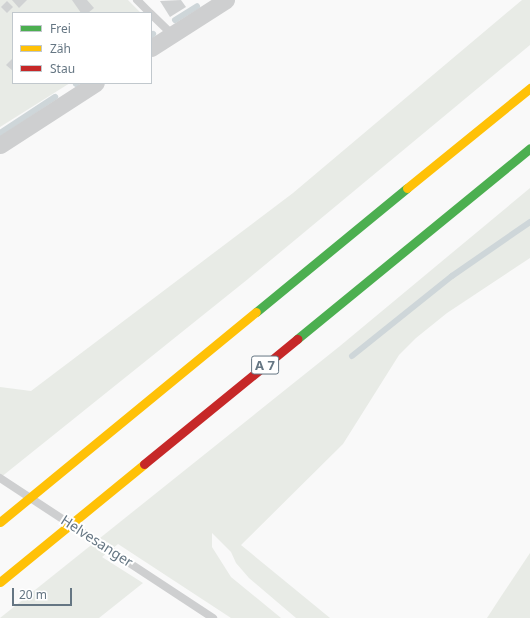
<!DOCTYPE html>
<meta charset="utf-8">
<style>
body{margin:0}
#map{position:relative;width:530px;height:618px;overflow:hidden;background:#f9f9f9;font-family:"Noto Sans",sans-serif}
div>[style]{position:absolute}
.green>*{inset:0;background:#e8ebe6}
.stream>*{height:6px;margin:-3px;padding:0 3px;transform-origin:3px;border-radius:3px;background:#ced6d9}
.building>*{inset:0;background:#d0d2d3}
.lane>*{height:8px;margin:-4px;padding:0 4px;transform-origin:4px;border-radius:4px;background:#cecfd0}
.street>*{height:17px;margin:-8.5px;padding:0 8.5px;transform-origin:8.5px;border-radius:8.5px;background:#cecfd0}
.fast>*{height:9px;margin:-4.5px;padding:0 4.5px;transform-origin:4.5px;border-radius:4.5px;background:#4caf50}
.slow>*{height:9px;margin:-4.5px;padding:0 4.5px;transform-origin:4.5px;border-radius:4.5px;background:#ffc107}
.jam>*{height:9px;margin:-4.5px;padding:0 4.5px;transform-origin:4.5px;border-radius:4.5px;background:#c62828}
span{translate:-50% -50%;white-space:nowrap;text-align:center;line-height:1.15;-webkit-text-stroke:4px #fff;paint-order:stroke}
.shield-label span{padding:1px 3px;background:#fff;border:1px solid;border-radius:3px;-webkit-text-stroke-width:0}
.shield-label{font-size:13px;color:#657683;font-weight:700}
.street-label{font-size:14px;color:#657683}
.legend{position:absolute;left:12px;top:12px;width:140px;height:72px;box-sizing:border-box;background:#fff;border:1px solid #c1c8cd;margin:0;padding:5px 7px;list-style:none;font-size:12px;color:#657683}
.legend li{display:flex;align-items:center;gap:8px;height:20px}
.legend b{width:20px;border:1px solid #c1c8cd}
.scale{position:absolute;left:12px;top:588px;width:60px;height:18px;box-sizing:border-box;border:2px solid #657683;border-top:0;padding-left:5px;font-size:12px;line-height:14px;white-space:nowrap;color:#657683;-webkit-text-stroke:3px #fff;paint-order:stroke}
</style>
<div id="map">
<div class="green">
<div style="clip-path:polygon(0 0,128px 0,141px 13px,13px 13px,13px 83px,70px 83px,0 127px)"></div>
<div style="clip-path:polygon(522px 0,530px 0,530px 45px,248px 279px,0 478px,0 387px,31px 391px,293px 193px)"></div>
<div style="clip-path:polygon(530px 188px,530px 258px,447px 313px,416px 338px,399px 355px,343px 444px,241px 545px,330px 618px,296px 618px,249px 578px,236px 563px,231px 552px,212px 533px,212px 547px,231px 577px,281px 618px,231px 618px,118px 544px,102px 557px,143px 583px,99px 618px,0 618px,340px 346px)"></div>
<div style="clip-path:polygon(530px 553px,530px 618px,487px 618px,500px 598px)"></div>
</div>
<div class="stream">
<div style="left:175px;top:20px;width:26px;rotate:-32deg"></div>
<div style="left:151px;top:36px;width:3px;rotate:-45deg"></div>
<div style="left:76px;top:84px;width:1px;rotate:-45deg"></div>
<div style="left:0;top:133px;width:66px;rotate:-33.2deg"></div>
<div style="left:352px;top:356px;width:128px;rotate:-38.7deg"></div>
<div style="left:452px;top:276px;width:95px;rotate:-34.7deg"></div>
</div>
<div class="building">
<div style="clip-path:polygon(12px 0,27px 0,19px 8px)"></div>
<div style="clip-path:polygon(72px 0,87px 0,94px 8px,88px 13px,81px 13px)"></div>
<div style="clip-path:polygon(181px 0,186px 7px,170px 17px,160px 1px)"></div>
<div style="clip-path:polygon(7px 1px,13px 7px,7px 13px,1px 7px)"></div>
<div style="clip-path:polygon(13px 58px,13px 71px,6px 65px)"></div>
</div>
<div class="lane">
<div style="left:137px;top:0;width:18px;rotate:45deg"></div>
<div style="left:151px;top:14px;width:29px;rotate:44deg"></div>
<div style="left:0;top:478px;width:255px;rotate:33.3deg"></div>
</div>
<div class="street">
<div style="left:151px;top:48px;width:89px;rotate:-32.6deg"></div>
<div style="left:0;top:145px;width:114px;rotate:-32.9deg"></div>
</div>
<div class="fast">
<div style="left:256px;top:312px;width:195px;rotate:-39.4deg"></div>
<div style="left:297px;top:339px;width:301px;rotate:-39.3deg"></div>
</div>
<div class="slow">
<div style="left:407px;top:188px;width:159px;rotate:-39.1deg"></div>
<div style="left:0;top:522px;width:331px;rotate:-39.4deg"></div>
<div style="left:0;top:582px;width:186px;rotate:-39.3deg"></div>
</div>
<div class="jam">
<div style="left:144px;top:464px;width:198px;rotate:-39.2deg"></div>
</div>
<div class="shield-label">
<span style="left:265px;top:365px">A 7</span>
</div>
<div class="street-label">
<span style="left:97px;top:541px;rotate:33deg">Helvesanger</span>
</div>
<ul class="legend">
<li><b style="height:5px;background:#4caf50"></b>Frei</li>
<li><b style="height:5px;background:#ffc107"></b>Zäh</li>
<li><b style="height:5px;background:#c62828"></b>Stau</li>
</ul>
<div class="scale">20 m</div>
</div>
